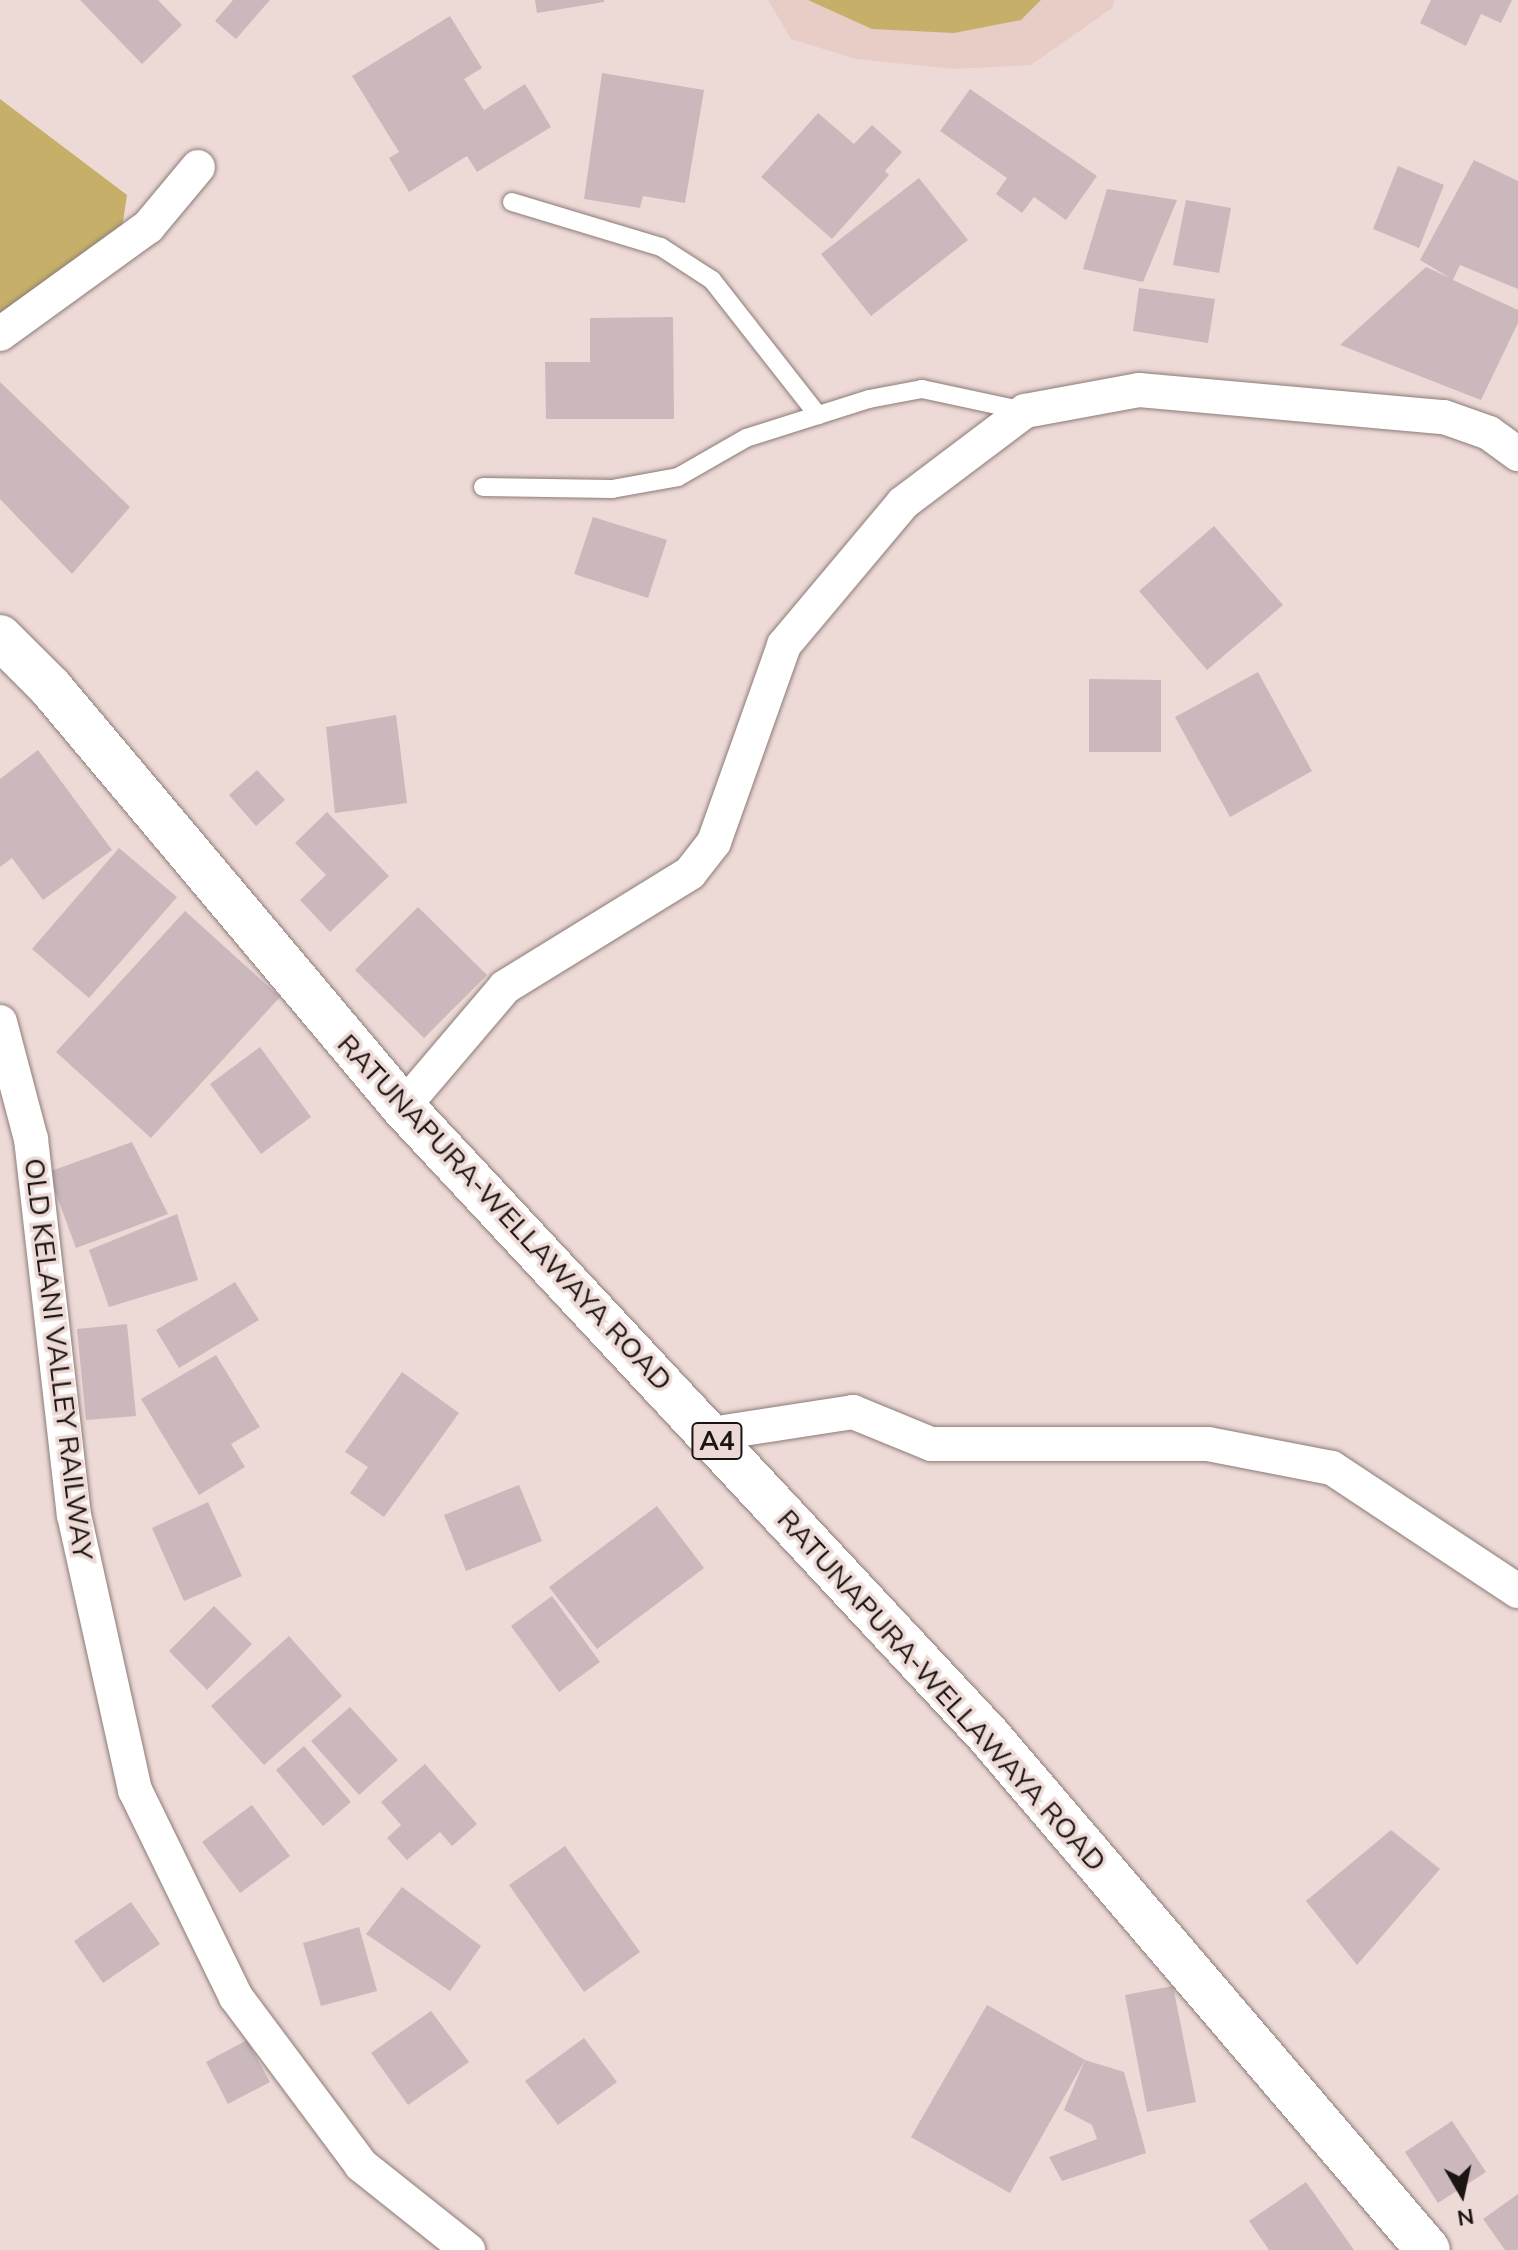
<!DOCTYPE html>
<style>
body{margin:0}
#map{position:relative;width:1518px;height:2250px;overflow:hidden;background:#eddad6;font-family:Mulish,sans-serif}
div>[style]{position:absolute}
.built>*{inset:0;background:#e8ccc6}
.green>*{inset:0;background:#c6b069}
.building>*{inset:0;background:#cab8bc}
.roads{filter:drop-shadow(0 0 2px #8c7b77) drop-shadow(0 0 2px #8c7b77)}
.service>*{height:18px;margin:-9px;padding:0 9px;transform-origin:9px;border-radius:9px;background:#fff}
.minor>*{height:34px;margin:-17px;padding:0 17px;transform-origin:17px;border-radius:17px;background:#fff}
.trunk>*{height:44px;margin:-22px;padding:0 22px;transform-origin:22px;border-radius:22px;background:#fff}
span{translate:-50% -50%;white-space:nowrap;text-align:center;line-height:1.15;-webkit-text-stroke:7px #eddad6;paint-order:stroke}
.shield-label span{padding:2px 6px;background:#eddad6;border:2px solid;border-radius:6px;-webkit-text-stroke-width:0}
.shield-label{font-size:26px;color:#1a1412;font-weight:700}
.street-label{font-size:28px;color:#1a1412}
.north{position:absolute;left:1422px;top:2154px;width:80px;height:80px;-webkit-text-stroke:6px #eddad6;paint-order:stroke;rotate:171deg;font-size:22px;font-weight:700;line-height:32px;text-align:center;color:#1a1412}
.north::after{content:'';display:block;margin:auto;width:28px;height:36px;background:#1a1412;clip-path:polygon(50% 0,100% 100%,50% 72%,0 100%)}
</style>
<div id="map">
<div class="built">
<div style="clip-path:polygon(768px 0,1115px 0,1112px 8px,1031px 65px,954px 69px,856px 59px,791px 39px)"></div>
</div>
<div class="green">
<div style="clip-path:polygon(808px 0,1041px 0,1021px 20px,954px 33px,872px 29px)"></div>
<div style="clip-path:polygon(0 99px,127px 195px,122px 228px,0 339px)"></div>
</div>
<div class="building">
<div style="clip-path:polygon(80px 0,158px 0,182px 25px,142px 64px)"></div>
<div style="clip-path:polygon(233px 0,270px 0,236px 39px,215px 21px)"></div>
<div style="clip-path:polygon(535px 0,604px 0,604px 2px,537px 13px)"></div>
<div style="clip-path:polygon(1431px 0,1512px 0,1501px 23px,1481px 14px,1466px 46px,1420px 23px)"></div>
<div style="clip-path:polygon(450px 16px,482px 68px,464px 79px,484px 110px,525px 84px,551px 127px,477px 172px,467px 156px,409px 192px,389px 158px,399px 152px,352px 76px)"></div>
<div style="clip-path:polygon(602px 73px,704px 90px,685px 203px,643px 196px,640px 208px,584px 199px)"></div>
<div style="clip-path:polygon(970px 89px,1097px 176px,1066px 220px,1034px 197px,1022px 213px,996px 194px,1007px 178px,940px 131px)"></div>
<div style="clip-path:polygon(818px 113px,854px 144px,872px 125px,902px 152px,885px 171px,889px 175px,832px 239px,761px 177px)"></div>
<div style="clip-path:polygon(1474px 160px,1518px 181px,1518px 289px,1460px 265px,1453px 280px,1518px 310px,1518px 323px,1481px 400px,1340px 345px,1426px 267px,1450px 278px,1420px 260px)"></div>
<div style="clip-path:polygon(1398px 166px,1444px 185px,1419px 248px,1373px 229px)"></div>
<div style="clip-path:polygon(919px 178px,968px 240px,871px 316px,821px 254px)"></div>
<div style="clip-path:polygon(1107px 189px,1177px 200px,1143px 282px,1083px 269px)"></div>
<div style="clip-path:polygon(1186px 200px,1231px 208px,1219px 273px,1173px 265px)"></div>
<div style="clip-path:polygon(1139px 288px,1215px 299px,1208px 343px,1133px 331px)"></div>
<div style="clip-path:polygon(673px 317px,674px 419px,546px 419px,545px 362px,590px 362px,590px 318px)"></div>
<div style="clip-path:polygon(0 382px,130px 507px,72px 574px,0 499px)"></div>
<div style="clip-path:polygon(593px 517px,667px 540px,648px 598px,574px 574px)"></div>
<div style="clip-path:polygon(1214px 526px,1283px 605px,1207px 670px,1139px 591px)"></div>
<div style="clip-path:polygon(1258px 672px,1312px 771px,1230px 817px,1175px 717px)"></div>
<div style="clip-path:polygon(1089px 679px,1161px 680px,1161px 752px,1089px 752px)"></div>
<div style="clip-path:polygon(396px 715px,407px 803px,335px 813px,326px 727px)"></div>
<div style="clip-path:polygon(38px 750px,112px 850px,43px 900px,12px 858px,0 867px,0 779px)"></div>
<div style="clip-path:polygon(257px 770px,285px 800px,256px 826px,229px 795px)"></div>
<div style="clip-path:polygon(327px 812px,389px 876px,330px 932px,300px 900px,326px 875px,295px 843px)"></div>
<div style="clip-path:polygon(119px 848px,177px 897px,89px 998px,32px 949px)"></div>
<div style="clip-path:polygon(418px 907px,487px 975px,424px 1038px,355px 970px)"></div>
<div style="clip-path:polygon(185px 911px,280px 997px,151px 1138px,56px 1052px)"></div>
<div style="clip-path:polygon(260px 1047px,311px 1117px,261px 1154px,210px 1084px)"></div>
<div style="clip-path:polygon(132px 1142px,168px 1214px,76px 1248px,48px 1172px)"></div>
<div style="clip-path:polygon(177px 1214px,198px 1280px,109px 1307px,89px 1250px)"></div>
<div style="clip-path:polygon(235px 1282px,259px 1320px,179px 1368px,156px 1330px)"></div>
<div style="clip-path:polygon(127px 1324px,136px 1416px,86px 1420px,77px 1329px)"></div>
<div style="clip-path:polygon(216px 1355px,260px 1427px,231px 1444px,245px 1467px,199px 1495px,141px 1399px)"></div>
<div style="clip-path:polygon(402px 1372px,459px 1413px,384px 1517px,350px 1493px,368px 1467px,345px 1452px)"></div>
<div style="clip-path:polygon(519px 1485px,542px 1541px,466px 1571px,444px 1515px)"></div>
<div style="clip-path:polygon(208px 1502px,242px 1576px,184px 1601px,152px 1528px)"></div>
<div style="clip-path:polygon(657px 1506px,704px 1568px,597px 1649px,549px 1587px)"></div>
<div style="clip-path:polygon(552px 1596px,600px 1662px,559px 1692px,511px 1626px)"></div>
<div style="clip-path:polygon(214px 1606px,252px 1644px,207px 1690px,169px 1651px)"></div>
<div style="clip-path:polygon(289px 1636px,342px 1696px,264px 1765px,211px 1706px)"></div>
<div style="clip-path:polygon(350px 1707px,398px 1760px,359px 1795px,311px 1741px)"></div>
<div style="clip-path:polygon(304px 1746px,351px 1802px,323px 1826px,276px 1770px)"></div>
<div style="clip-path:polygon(425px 1764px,477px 1824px,452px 1846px,440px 1832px,407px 1860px,387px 1838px,401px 1825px,381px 1802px)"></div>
<div style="clip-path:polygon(252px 1805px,290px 1856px,240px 1893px,202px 1842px)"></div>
<div style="clip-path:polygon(1391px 1830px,1440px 1869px,1357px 1965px,1306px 1901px)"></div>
<div style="clip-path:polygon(565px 1846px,640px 1952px,584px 1992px,509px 1885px)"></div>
<div style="clip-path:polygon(402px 1887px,481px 1946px,450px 1991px,366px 1934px)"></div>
<div style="clip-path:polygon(131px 1902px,160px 1944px,103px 1983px,74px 1941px)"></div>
<div style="clip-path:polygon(359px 1927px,377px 1991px,321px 2006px,303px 1943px)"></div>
<div style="clip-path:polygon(1173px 1986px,1196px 2102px,1147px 2112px,1125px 1995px)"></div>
<div style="clip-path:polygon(987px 2005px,1085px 2060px,1010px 2193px,911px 2137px)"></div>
<div style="clip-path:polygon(431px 2011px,469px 2062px,408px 2105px,371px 2053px)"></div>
<div style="clip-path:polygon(584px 2038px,617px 2082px,558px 2125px,525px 2081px)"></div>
<div style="clip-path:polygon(247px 2040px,270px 2082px,228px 2104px,206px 2062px)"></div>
<div style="clip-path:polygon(1085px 2060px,1124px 2072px,1146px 2153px,1062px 2181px,1049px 2157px,1097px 2139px,1092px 2125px,1064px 2110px)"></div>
<div style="clip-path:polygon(1452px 2121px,1486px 2172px,1438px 2203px,1405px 2152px)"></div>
<div style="clip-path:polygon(1306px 2182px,1354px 2250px,1269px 2250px,1249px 2221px)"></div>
<div style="clip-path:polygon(1518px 2194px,1518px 2250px,1505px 2250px,1483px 2219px)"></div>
</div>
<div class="roads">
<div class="service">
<div style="left:512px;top:202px;width:156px;rotate:16.8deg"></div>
<div style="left:661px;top:247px;width:61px;rotate:32.9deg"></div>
<div style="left:712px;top:280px;width:172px;rotate:51.9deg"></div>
<div style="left:483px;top:487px;width:129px;rotate:0.9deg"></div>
<div style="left:612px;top:489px;width:67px;rotate:-10.3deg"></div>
<div style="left:678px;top:477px;width:78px;rotate:-29.8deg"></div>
<div style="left:746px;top:438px;width:129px;rotate:-17.6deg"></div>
<div style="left:869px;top:399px;width:54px;rotate:-10.7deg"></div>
<div style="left:922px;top:389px;width:105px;rotate:12.1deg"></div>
</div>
<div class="minor">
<div style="left:0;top:334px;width:183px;rotate:-35.9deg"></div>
<div style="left:148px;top:227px;width:78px;rotate:-50.2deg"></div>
<div style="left:0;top:1022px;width:121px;rotate:75.2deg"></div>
<div style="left:31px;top:1139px;width:378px;rotate:83.5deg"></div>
<div style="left:74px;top:1515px;width:282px;rotate:77.5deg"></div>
<div style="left:135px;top:1790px;width:230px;rotate:64deg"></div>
<div style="left:236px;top:1997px;width:209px;rotate:53.3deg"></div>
<div style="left:361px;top:2165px;width:137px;rotate:38.5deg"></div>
<div style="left:403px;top:1107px;width:157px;rotate:-49.6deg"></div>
<div style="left:505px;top:987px;width:217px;rotate:-31.6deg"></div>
<div style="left:690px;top:873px;width:39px;rotate:-52deg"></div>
<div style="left:714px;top:842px;width:209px;rotate:-70.4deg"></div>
<div style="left:784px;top:645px;width:185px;rotate:-50deg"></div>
<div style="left:903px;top:503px;width:153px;rotate:-37deg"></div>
<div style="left:1025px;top:411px;width:116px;rotate:-10.4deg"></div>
<div style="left:1139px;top:390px;width:306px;rotate:5.1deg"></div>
<div style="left:1444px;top:417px;width:48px;rotate:19.6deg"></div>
<div style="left:1489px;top:433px;width:36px;rotate:36deg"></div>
<div style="left:711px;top:1434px;width:144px;rotate:-8.8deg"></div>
<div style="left:853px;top:1412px;width:84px;rotate:22.3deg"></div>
<div style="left:931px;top:1444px;width:277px"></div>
<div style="left:1208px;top:1444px;width:126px;rotate:11deg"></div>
<div style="left:1332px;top:1468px;width:223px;rotate:33.5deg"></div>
</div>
<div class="trunk">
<div style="left:0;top:637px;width:71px;rotate:45deg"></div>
<div style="left:50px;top:687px;width:549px;rotate:49.95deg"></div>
<div style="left:403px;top:1107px;width:858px;rotate:47.03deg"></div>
<div style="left:988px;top:1735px;width:677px;rotate:49.49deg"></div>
</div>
</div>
<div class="shield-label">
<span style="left:717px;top:1441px">A4</span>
</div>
<div class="street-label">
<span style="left:505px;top:1212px;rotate:47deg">RATUNAPURA-WELLAWAYA ROAD</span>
<span style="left:59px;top:1359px;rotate:83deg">OLD KELANI VALLEY RAILWAY</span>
<span style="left:942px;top:1690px;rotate:48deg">RATUNAPURA-WELLAWAYA ROAD</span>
</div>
<div class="north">N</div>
</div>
